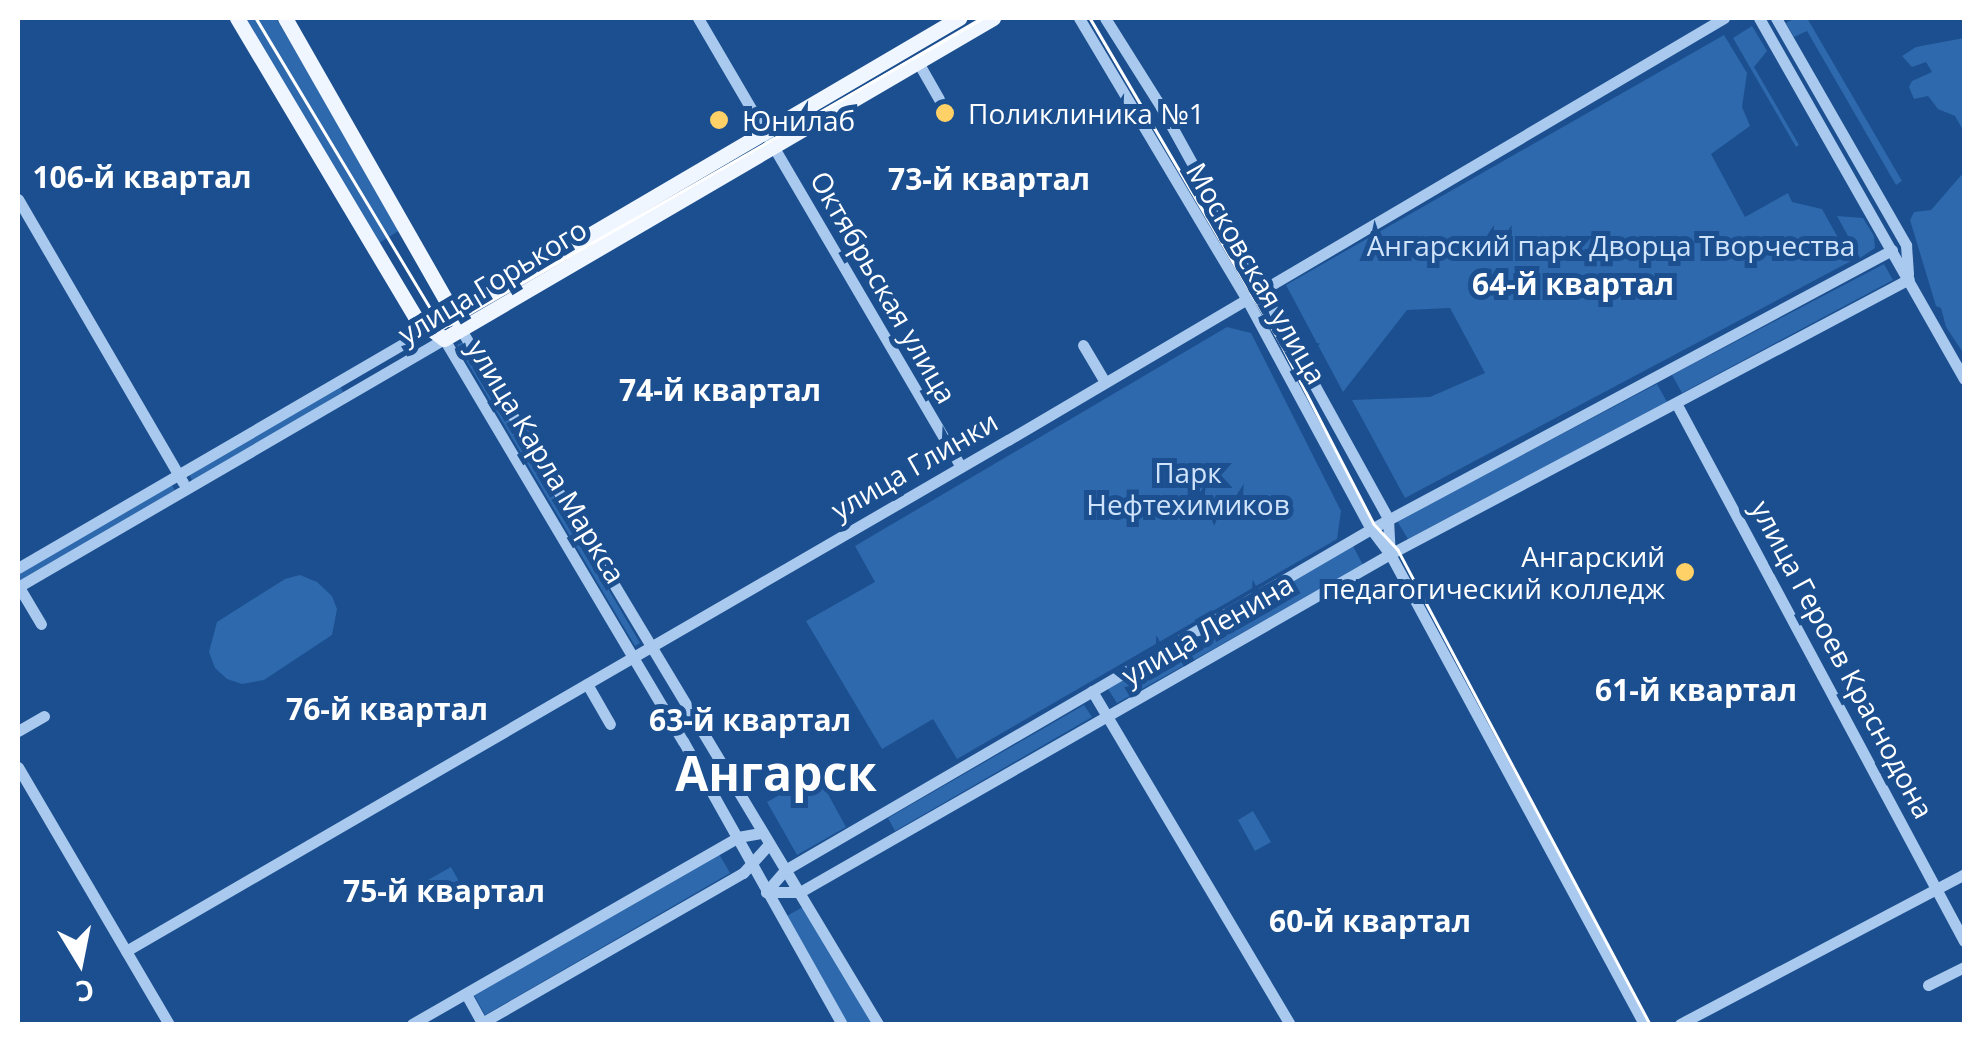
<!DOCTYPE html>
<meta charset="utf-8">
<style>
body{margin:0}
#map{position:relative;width:1982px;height:1042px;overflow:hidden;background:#1b4f8f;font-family:"Open Sans",sans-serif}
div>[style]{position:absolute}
.green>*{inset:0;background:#2e69ad}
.minor>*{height:11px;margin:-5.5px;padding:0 5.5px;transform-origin:5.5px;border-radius:5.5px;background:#a9c9ee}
.major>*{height:15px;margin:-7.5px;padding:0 7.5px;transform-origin:7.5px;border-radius:7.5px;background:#f0f6ff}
.tram>*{height:2.5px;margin:-1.25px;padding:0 1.25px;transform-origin:1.25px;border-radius:1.25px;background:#fff}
.dots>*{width:28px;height:28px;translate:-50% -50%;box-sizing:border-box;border:5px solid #1b4f8f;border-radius:50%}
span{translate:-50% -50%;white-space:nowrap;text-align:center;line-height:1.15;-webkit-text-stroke:10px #1b4f8f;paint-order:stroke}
.poi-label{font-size:28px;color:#fff}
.left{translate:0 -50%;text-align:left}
.right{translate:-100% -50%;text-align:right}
.park-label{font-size:28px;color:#cfe3fa}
.street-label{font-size:28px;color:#fff}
.neighbourhood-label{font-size:30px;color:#fff;font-weight:700}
.town-label{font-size:48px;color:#fff;font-weight:700}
.frame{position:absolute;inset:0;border:20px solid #fff;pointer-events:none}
.north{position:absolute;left:30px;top:912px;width:100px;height:100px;-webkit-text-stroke:8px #1b4f8f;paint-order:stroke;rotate:170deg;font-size:28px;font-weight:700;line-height:40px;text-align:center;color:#fff}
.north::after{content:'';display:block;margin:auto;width:35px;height:45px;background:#fff;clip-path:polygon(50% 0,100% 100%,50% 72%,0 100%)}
</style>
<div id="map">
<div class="green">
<div style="clip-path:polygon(245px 18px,276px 18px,400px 230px,379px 243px)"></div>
<div style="clip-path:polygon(1795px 18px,1807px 18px,1902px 181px,1896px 185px,1807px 31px,1794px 37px,1786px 23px)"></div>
<div style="clip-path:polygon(1752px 26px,1767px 51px,1754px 67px,1799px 145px,1796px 147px,1733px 38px)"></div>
<div style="clip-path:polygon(1724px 35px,1747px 73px,1742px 107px,1750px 126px,1711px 154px,1745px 217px,1788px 193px,1792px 202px,1822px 209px,1851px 261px,1405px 498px,1352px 400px,1430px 397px,1485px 373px,1450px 308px,1407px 310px,1343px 392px,1286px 285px)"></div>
<div style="clip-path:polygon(1964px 38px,1964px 132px,1955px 116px,1938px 109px,1928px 96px,1914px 99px,1909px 87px,1912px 81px,1932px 72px,1926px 62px,1912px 67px,1902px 56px,1916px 47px)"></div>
<div style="clip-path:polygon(1964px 172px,1964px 354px,1946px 327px,1941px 308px,1936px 306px,1910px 220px,1914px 212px,1931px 210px)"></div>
<div style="clip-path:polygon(1837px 216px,1863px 218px,1874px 236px,1875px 248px,1860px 258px)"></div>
<div style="clip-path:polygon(1884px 264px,1893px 280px,1682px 393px,1672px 375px)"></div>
<div style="clip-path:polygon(1227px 327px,1251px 333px,1341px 511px,1337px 539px,957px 759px,933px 719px,882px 749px,806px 621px,875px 582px,855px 546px)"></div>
<div style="clip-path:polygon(463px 342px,640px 643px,635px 646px,457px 345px)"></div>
<div style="clip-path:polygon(339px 384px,343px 392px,193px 482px,189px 474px)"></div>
<div style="clip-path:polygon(1657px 384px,1667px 402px,1408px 539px,1397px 521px)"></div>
<div style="clip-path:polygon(171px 484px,176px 492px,18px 583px,18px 571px)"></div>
<div style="clip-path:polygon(1353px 546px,1363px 565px,1117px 703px,1108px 689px)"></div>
<div style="clip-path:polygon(300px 575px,317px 582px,332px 596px,337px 609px,332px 635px,264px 680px,242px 684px,227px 679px,215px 668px,209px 652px,217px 622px,285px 579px)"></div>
<div style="clip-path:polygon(1084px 705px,1092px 717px,895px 831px,888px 818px)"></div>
<div style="clip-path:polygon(817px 774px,846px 827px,797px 855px,767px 802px)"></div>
<div style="clip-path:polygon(1253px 811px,1271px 842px,1255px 851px,1238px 820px)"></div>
<div style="clip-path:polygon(719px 854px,730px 873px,485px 1015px,474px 995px)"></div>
<div style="clip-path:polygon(451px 867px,461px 885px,430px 903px,419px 885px)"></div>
<div style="clip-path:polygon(803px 907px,872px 1024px,848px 1024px,785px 917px)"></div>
</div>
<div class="minor">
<div style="left:698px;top:18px;width:520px;rotate:59.64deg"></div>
<div style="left:1079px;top:18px;width:326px;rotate:59.2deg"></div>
<div style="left:1246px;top:298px;width:263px;rotate:61.6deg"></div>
<div style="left:1371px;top:529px;width:31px;rotate:53deg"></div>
<div style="left:1390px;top:554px;width:534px;rotate:61.61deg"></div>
<div style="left:1105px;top:18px;width:105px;rotate:57.8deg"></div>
<div style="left:1161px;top:107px;width:470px;rotate:61.1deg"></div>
<div style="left:1388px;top:519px;width:35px;rotate:87deg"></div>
<div style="left:1759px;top:18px;width:415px;rotate:60.4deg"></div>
<div style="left:1776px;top:18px;width:262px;rotate:60.2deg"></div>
<div style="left:1906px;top:245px;width:29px;rotate:86deg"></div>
<div style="left:919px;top:64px;width:40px;rotate:60.3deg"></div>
<div style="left:18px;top:199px;width:328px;rotate:59.8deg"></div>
<div style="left:460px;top:328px;width:812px;rotate:59.01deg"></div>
<div style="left:1083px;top:345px;width:43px;rotate:59.3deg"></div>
<div style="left:1676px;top:403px;width:610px;rotate:61.84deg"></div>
<div style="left:18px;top:568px;width:475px;rotate:-30.2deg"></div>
<div style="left:18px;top:587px;width:493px;rotate:-30.2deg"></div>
<div style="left:444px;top:339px;width:468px;rotate:59.3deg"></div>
<div style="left:683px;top:741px;width:325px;rotate:60.7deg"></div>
<div style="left:19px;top:587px;width:43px;rotate:59.3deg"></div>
<div style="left:587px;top:684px;width:46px;rotate:60.1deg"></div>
<div style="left:1092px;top:691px;width:387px;rotate:59.3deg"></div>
<div style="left:18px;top:731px;width:30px;rotate:-30deg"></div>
<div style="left:18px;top:767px;width:298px;rotate:59.6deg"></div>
<div style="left:766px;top:892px;width:34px"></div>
<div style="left:800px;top:892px;width:680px;rotate:-29.81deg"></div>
<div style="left:1390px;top:554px;width:587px;rotate:-27.92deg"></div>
<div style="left:766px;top:892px;width:29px;rotate:-49deg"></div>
<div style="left:785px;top:870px;width:678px;rotate:-30.2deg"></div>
<div style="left:1371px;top:529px;width:591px;rotate:-28.17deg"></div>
<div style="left:126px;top:951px;width:1019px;rotate:-30.09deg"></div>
<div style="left:1008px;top:440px;width:831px;rotate:-30.51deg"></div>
<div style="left:1928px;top:985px;width:40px;rotate:-26.6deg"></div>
<div style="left:466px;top:994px;width:33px;rotate:61deg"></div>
<div style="left:412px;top:1024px;width:376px;rotate:-29.8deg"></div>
<div style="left:738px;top:837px;width:23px;rotate:-10deg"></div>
<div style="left:480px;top:1024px;width:303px;rotate:-29.9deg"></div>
<div style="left:743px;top:873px;width:38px;rotate:-48deg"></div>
<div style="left:1680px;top:1024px;width:321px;rotate:-27.8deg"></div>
</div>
<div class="major">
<div style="left:237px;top:18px;width:348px;rotate:59.2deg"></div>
<div style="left:415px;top:317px;width:36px;rotate:37deg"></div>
<div style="left:444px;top:339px;width:636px;rotate:-30.31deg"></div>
<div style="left:285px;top:18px;width:347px;rotate:60.3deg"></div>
<div style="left:429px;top:329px;width:615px;rotate:-30.4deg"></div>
</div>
<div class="tram">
<div style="left:256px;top:18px;width:338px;rotate:59deg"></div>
<div style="left:430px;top:308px;width:17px;rotate:54deg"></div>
<div style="left:440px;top:322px;width:9px;rotate:18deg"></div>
<div style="left:449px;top:325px;width:616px;rotate:-29.89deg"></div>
<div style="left:1090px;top:18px;width:371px;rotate:59.6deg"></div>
<div style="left:1278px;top:338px;width:209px;rotate:62.7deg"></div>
<div style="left:1374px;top:524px;width:35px;rotate:47deg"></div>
<div style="left:1398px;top:550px;width:537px;rotate:62deg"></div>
</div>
<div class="dots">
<div style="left:945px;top:113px;background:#ffd166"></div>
<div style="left:719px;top:120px;background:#ffd166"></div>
<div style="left:1685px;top:572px;background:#ffd166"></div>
</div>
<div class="poi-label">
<span class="left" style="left:968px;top:113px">Поликлиника №1</span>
<span class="left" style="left:742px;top:120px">Юнилаб</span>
<span class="right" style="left:1665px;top:572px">Ангарский<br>педагогический колледж</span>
</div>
<div class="park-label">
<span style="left:1611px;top:245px">Ангарский парк Дворца Творчества</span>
<span style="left:1188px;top:488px">Парк<br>Нефтехимиков</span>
</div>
<div class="street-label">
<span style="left:1257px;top:273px;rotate:60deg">Московская улица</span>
<span style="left:492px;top:281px;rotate:-31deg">улица Горького</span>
<span style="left:884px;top:287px;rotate:60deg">Октябрьская улица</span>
<span style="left:547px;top:461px;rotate:59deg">улица Карла Маркса</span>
<span style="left:914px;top:465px;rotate:-30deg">улица Глинки</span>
<span style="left:1207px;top:629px;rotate:-30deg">улица Ленина</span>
<span style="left:1843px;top:659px;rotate:62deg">улица Героев Краснодона</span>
</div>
<div class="neighbourhood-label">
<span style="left:142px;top:177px">106-й квартал</span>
<span style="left:989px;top:179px">73-й квартал</span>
<span style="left:1573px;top:284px">64-й квартал</span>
<span style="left:720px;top:390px">74-й квартал</span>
<span style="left:1696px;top:690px">61-й квартал</span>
<span style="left:387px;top:709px">76-й квартал</span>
<span style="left:750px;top:720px">63-й квартал</span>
<span style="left:444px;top:891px">75-й квартал</span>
<span style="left:1370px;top:921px">60-й квартал</span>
</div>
<div class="town-label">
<span style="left:776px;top:773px">Ангарск</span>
</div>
<div class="frame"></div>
<div class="north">С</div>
</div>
